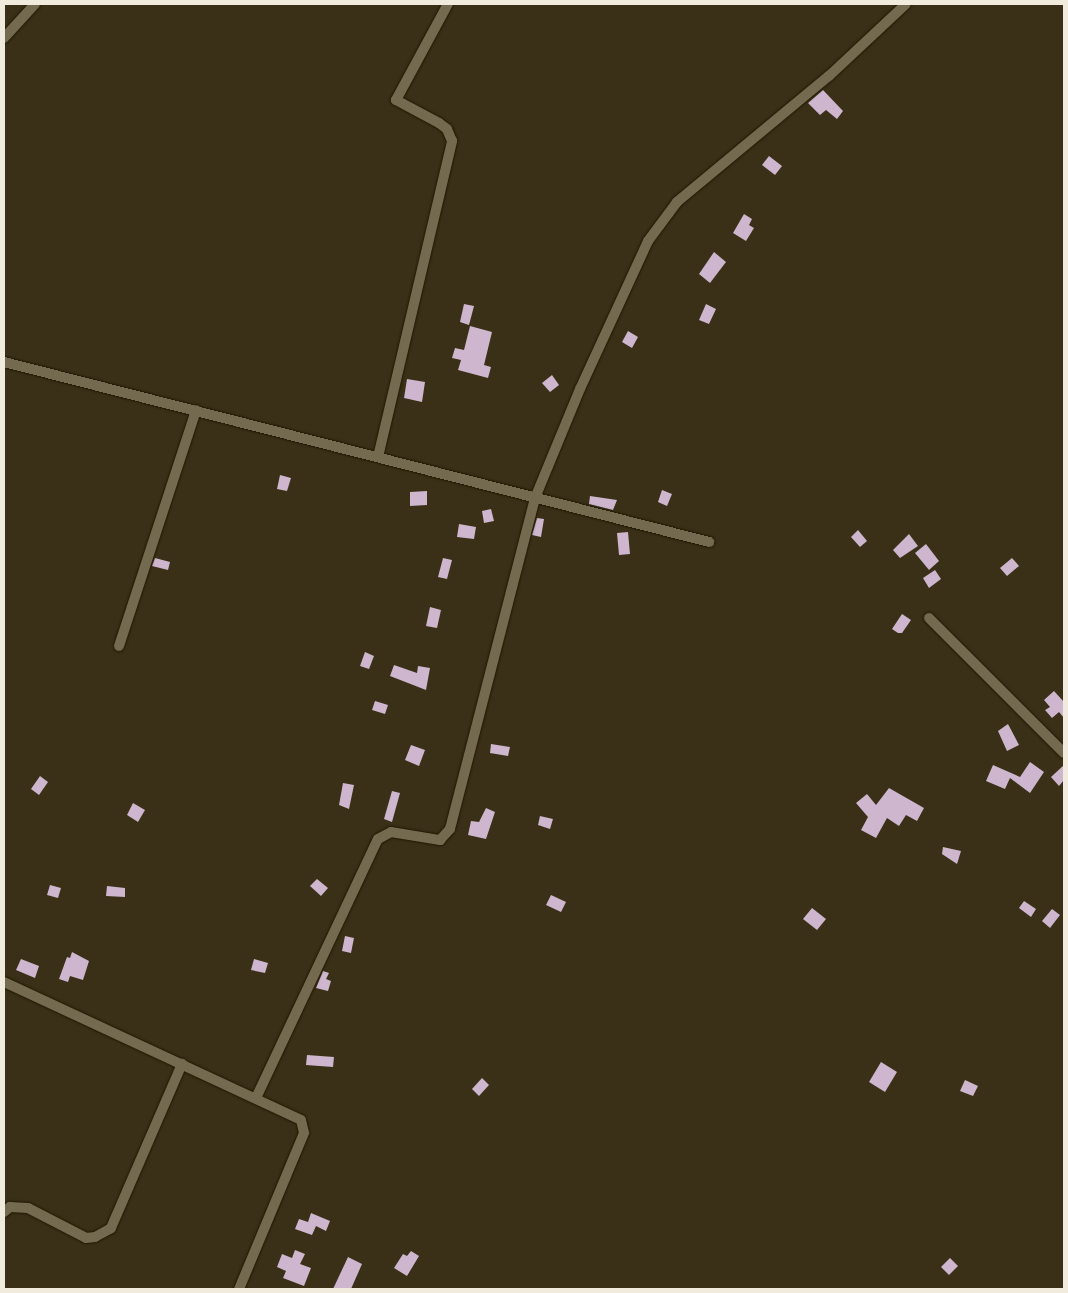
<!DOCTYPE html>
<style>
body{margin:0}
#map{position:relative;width:1068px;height:1293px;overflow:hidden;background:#393017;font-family:"Source Serif 4",serif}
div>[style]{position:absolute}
.building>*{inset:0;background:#cdb6ce}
.roads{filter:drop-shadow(0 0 1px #201701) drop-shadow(0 0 1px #201701)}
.minor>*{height:10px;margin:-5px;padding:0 5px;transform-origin:5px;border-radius:5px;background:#746a4f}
span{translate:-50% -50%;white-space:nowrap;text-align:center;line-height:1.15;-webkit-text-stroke:5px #2e260d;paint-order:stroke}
.frame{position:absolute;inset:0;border:5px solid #f1ebdd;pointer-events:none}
</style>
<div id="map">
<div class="building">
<div style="clip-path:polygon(823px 90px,843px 111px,837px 119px,826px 110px,820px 115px,808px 103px)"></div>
<div style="clip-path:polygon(769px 156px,782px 166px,775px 175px,762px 165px)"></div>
<div style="clip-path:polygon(744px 214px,752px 219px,749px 225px,754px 228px,746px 241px,733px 233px)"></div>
<div style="clip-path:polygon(714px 252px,726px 262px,710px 283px,699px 274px)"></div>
<div style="clip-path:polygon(464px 304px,474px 306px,469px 325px,460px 322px)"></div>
<div style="clip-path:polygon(706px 304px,716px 309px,709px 324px,699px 320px)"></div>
<div style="clip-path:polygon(470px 326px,492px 332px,484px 365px,491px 367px,488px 378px,458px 370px,461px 360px,452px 358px,455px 348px,464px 350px)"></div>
<div style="clip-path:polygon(628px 331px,638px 337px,632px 348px,622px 342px)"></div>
<div style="clip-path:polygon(552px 375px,559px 385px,550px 392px,542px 383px)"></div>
<div style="clip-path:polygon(407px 379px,425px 382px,422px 402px,404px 398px)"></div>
<div style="clip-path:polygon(280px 475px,291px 478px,287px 491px,277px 489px)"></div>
<div style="clip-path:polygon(662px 490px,672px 494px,667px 506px,658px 502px)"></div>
<div style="clip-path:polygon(427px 491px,427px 505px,410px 506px,410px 492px)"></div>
<div style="clip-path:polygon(590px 496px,617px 500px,613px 510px,589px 504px)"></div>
<div style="clip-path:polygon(491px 509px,494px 521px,484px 523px,482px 511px)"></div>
<div style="clip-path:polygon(537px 518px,544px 519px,541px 537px,532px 535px)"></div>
<div style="clip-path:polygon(459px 524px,476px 527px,474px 539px,457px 537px)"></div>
<div style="clip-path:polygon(858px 530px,867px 541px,860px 547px,851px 537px)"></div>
<div style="clip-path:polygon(628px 532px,630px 554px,619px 555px,617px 533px)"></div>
<div style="clip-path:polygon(909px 534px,918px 546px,900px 558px,893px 550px)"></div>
<div style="clip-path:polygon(926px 544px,939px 561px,929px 570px,915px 553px)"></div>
<div style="clip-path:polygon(155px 558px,170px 562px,168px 570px,152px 566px)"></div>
<div style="clip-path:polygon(443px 558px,452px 560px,447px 579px,438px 577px)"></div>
<div style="clip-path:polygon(1012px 558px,1019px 566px,1007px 576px,1000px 568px)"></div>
<div style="clip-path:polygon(935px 570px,941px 579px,929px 588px,923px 578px)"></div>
<div style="clip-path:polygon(430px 607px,441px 610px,437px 628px,426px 626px)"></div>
<div style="clip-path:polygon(902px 614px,911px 620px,902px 633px,898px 633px,892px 629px)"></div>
<div style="clip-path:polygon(365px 652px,374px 656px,369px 669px,360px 666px)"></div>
<div style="clip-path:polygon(394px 665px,417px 673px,418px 666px,430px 668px,426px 690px,390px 676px)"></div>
<div style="clip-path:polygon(1054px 691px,1064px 702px,1064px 718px,1059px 712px,1052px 718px,1045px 710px,1050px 707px,1044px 700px)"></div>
<div style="clip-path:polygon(375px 701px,388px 705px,385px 714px,372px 710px)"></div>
<div style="clip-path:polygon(1008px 724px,1019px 745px,1007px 751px,998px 731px)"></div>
<div style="clip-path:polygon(491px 744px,510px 747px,508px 756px,490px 753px)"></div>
<div style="clip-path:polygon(411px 745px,425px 750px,419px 766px,405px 760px)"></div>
<div style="clip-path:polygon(1030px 762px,1044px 772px,1030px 793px,1010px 778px,1005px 789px,986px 781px,993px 765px,1020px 777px)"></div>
<div style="clip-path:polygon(1064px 765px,1064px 780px,1059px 786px,1051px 777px)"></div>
<div style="clip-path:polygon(40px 776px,48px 782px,39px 795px,31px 789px)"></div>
<div style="clip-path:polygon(343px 783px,354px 785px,349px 809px,339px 805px)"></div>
<div style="clip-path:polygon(889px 788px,924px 808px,917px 821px,906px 815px,899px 826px,887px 818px,876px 838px,861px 830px,868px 817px,856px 803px,867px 794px,876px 805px)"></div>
<div style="clip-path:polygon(392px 791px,400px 793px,392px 822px,384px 819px)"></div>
<div style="clip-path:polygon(133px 803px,145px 810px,138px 822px,127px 815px)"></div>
<div style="clip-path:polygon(486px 808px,495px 812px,486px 839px,468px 835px,471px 821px,479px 822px)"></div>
<div style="clip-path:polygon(540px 816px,553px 819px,550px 829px,538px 825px)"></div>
<div style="clip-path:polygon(943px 847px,961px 851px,957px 864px,942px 854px)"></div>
<div style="clip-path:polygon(317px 879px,328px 888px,321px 896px,310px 886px)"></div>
<div style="clip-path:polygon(50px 885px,61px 888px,58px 898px,47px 895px)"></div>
<div style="clip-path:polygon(107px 886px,125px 888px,125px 897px,106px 896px)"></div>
<div style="clip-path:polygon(551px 895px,566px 902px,561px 912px,546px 905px)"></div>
<div style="clip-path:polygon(1024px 901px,1036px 909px,1031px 917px,1019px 908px)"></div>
<div style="clip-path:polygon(812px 908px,826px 919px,817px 930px,803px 919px)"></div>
<div style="clip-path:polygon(1052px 909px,1060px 915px,1050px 928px,1042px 921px)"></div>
<div style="clip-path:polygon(345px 936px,354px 938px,351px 953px,342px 951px)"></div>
<div style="clip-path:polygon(72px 952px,89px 961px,83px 980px,70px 976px,68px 982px,59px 979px,67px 957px,70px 958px)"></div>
<div style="clip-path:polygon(21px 959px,39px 966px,35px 978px,16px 970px)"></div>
<div style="clip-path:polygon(254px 959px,268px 963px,265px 973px,251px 970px)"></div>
<div style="clip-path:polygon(323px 971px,329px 973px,326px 979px,331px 981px,328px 991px,316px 988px)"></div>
<div style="clip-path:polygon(307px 1055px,334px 1057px,333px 1067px,306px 1065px)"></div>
<div style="clip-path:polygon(881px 1062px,897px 1072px,885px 1092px,869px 1082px)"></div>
<div style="clip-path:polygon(482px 1078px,489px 1085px,479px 1096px,472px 1089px)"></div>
<div style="clip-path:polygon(965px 1080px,978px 1086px,973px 1096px,960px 1091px)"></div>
<div style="clip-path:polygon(311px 1213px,330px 1221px,326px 1231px,316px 1226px,312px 1235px,295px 1229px,299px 1219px,308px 1222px)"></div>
<div style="clip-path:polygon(295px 1250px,305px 1254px,300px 1264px,311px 1268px,304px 1286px,283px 1278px,286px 1271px,277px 1267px,282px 1254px,292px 1258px)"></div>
<div style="clip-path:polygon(411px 1251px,419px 1256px,407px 1276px,394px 1268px,403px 1254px,407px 1256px)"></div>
<div style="clip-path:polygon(348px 1257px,362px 1264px,351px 1289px,333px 1289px)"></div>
<div style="clip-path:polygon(950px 1258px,958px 1266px,949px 1275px,941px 1267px)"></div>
</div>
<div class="roads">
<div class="minor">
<div style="left:4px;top:38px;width:46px;rotate:-47.6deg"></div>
<div style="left:4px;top:362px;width:728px;rotate:14.32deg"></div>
<div style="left:378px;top:457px;width:325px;rotate:-76.8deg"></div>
<div style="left:452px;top:141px;width:13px;rotate:-113deg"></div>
<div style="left:447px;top:129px;width:10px;rotate:-143deg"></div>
<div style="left:439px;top:123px;width:49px;rotate:-151.9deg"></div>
<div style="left:396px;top:100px;width:109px;rotate:-61.6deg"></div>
<div style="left:929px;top:618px;width:191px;rotate:45deg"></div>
<div style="left:119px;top:646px;width:248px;rotate:-71.9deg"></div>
<div style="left:4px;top:982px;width:327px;rotate:24.9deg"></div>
<div style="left:301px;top:1120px;width:13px;rotate:77deg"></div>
<div style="left:304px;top:1133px;width:169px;rotate:112.6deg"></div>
<div style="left:256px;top:1098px;width:286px;rotate:-64.8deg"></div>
<div style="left:378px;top:839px;width:15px;rotate:-28deg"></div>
<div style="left:391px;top:832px;width:50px;rotate:9.3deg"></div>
<div style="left:440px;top:840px;width:15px;rotate:-48deg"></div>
<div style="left:450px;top:829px;width:342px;rotate:-75.6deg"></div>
<div style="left:535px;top:498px;width:118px;rotate:-67.6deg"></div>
<div style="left:580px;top:389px;width:163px;rotate:-65.3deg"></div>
<div style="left:648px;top:241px;width:49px;rotate:-53.4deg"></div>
<div style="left:677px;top:202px;width:197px;rotate:-39.7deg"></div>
<div style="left:829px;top:76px;width:105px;rotate:-43.1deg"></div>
<div style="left:4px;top:1212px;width:8px;rotate:-40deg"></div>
<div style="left:10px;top:1207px;width:18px;rotate:3deg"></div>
<div style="left:28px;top:1208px;width:65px;rotate:27.3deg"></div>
<div style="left:86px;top:1238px;width:9px;rotate:-6deg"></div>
<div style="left:95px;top:1237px;width:18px;rotate:-29deg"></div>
<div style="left:111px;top:1228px;width:179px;rotate:-66.6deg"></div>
</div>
</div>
<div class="frame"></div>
</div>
